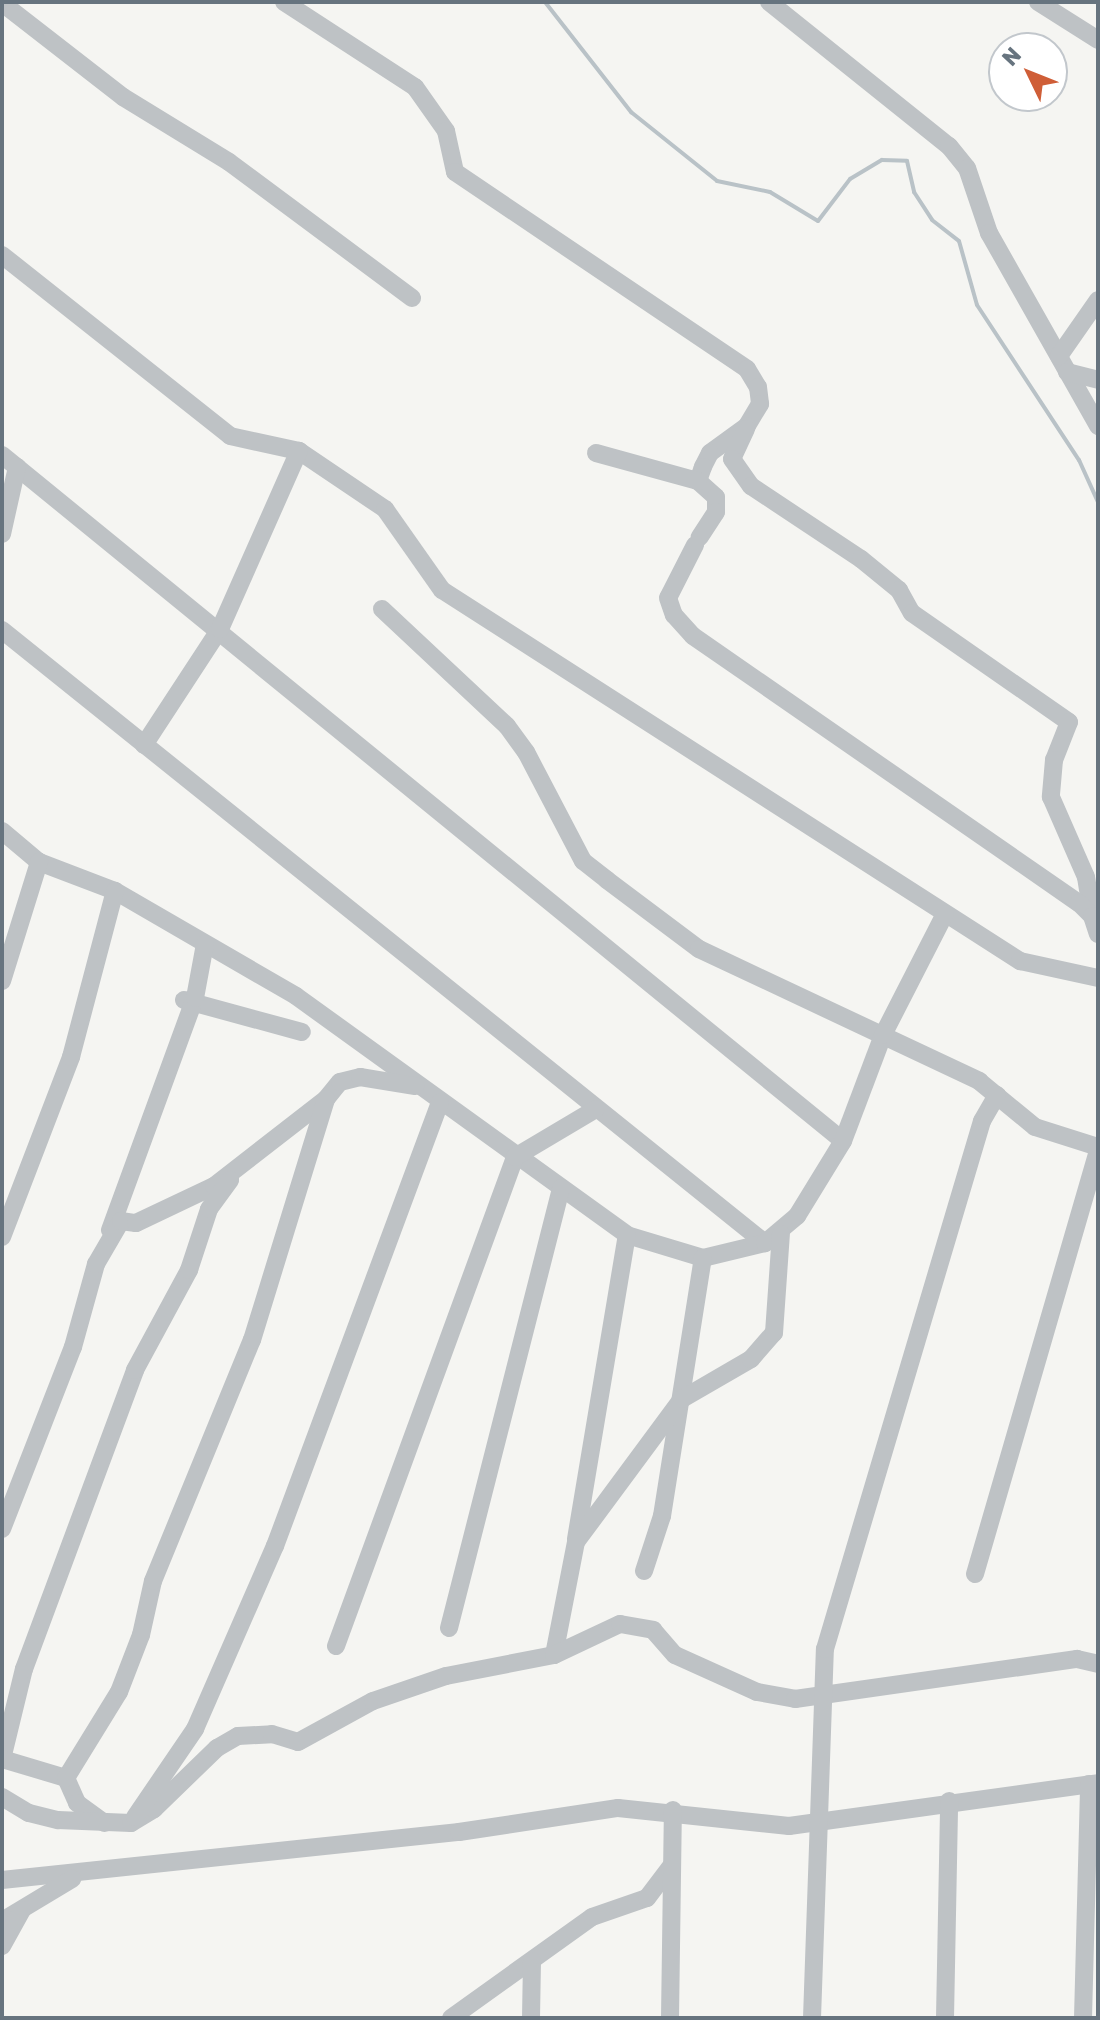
<!DOCTYPE html>
<html>
<head>
<meta charset="utf-8">
<style>
  body { margin:0 }
  #map { position:relative; width:1100px; height:2020px; overflow:hidden; background:#f5f5f2; font-family:Rubik,sans-serif }
  div>[style] { position:absolute }
  .stream>* { height:4px; margin:-2px; padding:0 2px; transform-origin:2px; border-radius:2px; background:#b9c2c7 }
  .minor>* { height:18px; margin:-9px; padding:0 9px; transform-origin:9px; border-radius:9px; background:#bec2c5 }
  span { translate:-50% -50%; white-space:nowrap; text-align:center; line-height:1.15; -webkit-text-stroke:8px #fff; paint-order:stroke }
  .frame { position:absolute; inset:0; border:4px solid #67747f; pointer-events:none }
  .north { position:absolute; left:988px; top:32px; width:80px; height:80px; box-sizing:border-box; background:#fff; border:2px solid #c2c7cc; border-radius:50%; rotate:313deg; font-size:22px; font-weight:700; line-height:32px; text-align:center; color:#67747f }
  .north::after { content:''; display:block; margin:auto; width:28px; height:36px; background:#cf5e37; clip-path:polygon(50% 0,100% 100%,50% 72%,0 100%) }
</style>
</head>
<body>
<div id="map">
  <div class="stream">
    <div style="left:493px;top:2px;width:23px"></div>
    <div style="left:545px;top:2px;width:140px;rotate:52deg"></div>
    <div style="left:631px;top:112px;width:110px;rotate:38.7deg"></div>
    <div style="left:717px;top:181px;width:54px;rotate:11.7deg"></div>
    <div style="left:770px;top:192px;width:56px;rotate:31.1deg"></div>
    <div style="left:818px;top:221px;width:53px;rotate:-52.7deg"></div>
    <div style="left:850px;top:179px;width:37px;rotate:-31deg"></div>
    <div style="left:882px;top:160px;width:25px;rotate:2deg"></div>
    <div style="left:907px;top:161px;width:32px;rotate:77deg"></div>
    <div style="left:914px;top:192px;width:33px;rotate:57deg"></div>
    <div style="left:932px;top:220px;width:34px;rotate:38deg"></div>
    <div style="left:959px;top:241px;width:66px;rotate:74.3deg"></div>
    <div style="left:977px;top:305px;width:186px;rotate:56.7deg"></div>
    <div style="left:1079px;top:460px;width:46px;rotate:65.7deg"></div>
  </div>
  <div class="minor">
    <div style="left:284px;top:2px;width:156px;rotate:33deg"></div>
    <div style="left:415px;top:87px;width:54px;rotate:54.8deg"></div>
    <div style="left:446px;top:131px;width:42px;rotate:77.6deg"></div>
    <div style="left:455px;top:172px;width:352px;rotate:34deg"></div>
    <div style="left:747px;top:369px;width:21px;rotate:59deg"></div>
    <div style="left:758px;top:387px;width:17px;rotate:83deg"></div>
    <div style="left:760px;top:404px;width:26px;rotate:121deg"></div>
    <div style="left:747px;top:426px;width:46px;rotate:143.9deg"></div>
    <div style="left:710px;top:453px;width:16px;rotate:117deg"></div>
    <div style="left:703px;top:467px;width:15px;rotate:110deg"></div>
    <div style="left:698px;top:481px;width:24px;rotate:42deg"></div>
    <div style="left:716px;top:497px;width:15px;rotate:90deg"></div>
    <div style="left:716px;top:512px;width:30px;rotate:123deg"></div>
    <div style="left:769px;top:2px;width:231px;rotate:38.7deg"></div>
    <div style="left:949px;top:146px;width:28px;rotate:51deg"></div>
    <div style="left:967px;top:168px;width:69px;rotate:71.3deg"></div>
    <div style="left:989px;top:233px;width:222px;rotate:60.5deg"></div>
    <div style="left:1038px;top:2px;width:71px;rotate:32.3deg"></div>
    <div style="left:2px;top:3px;width:153px;rotate:37.8deg"></div>
    <div style="left:123px;top:97px;width:124px;rotate:31.5deg"></div>
    <div style="left:229px;top:162px;width:228px;rotate:36.6deg"></div>
    <div style="left:2px;top:255px;width:291px;rotate:38.4deg"></div>
    <div style="left:230px;top:436px;width:71px;rotate:12.3deg"></div>
    <div style="left:299px;top:451px;width:104px;rotate:34deg"></div>
    <div style="left:385px;top:509px;width:99px;rotate:54.9deg"></div>
    <div style="left:442px;top:590px;width:687px;rotate:32.7deg"></div>
    <div style="left:1020px;top:961px;width:80px;rotate:12.3deg"></div>
    <div style="left:1059px;top:356px;width:68px;rotate:-55.1deg"></div>
    <div style="left:1067px;top:372px;width:32px;rotate:14deg"></div>
    <div style="left:746px;top:429px;width:33px;rotate:115deg"></div>
    <div style="left:732px;top:459px;width:33px;rotate:55deg"></div>
    <div style="left:751px;top:486px;width:132px;rotate:33.6deg"></div>
    <div style="left:861px;top:559px;width:49px;rotate:39.2deg"></div>
    <div style="left:899px;top:590px;width:26px;rotate:61deg"></div>
    <div style="left:912px;top:613px;width:191px;rotate:34.8deg"></div>
    <div style="left:1069px;top:722px;width:41px;rotate:111.5deg"></div>
    <div style="left:1054px;top:760px;width:37px;rotate:95deg"></div>
    <div style="left:1051px;top:797px;width:87px;rotate:66.4deg"></div>
    <div style="left:1086px;top:877px;width:39px;rotate:81deg"></div>
    <div style="left:596px;top:453px;width:106px;rotate:15.4deg"></div>
    <div style="left:2px;top:455px;width:1085px;rotate:39.2deg"></div>
    <div style="left:2px;top:534px;width:69px;rotate:-77.4deg"></div>
    <div style="left:695px;top:545px;width:59px;rotate:117deg"></div>
    <div style="left:668px;top:598px;width:18px;rotate:71deg"></div>
    <div style="left:674px;top:615px;width:28px;rotate:48deg"></div>
    <div style="left:693px;top:636px;width:469px;rotate:34.7deg"></div>
    <div style="left:1079px;top:903px;width:18px;rotate:45deg"></div>
    <div style="left:1092px;top:916px;width:19px;rotate:72deg"></div>
    <div style="left:382px;top:609px;width:171px;rotate:43.1deg"></div>
    <div style="left:507px;top:726px;width:32px;rotate:54deg"></div>
    <div style="left:526px;top:752px;width:123px;rotate:62.4deg"></div>
    <div style="left:583px;top:861px;width:31px;rotate:38deg"></div>
    <div style="left:607px;top:880px;width:115px;rotate:36.9deg"></div>
    <div style="left:699px;top:949px;width:310px;rotate:25.2deg"></div>
    <div style="left:979px;top:1081px;width:72px;rotate:39.4deg"></div>
    <div style="left:1035px;top:1127px;width:66px;rotate:17.6deg"></div>
    <div style="left:2px;top:630px;width:979px;rotate:38.78deg"></div>
    <div style="left:144px;top:745px;width:139px;rotate:-56.8deg"></div>
    <div style="left:220px;top:629px;width:195px;rotate:-66.1deg"></div>
    <div style="left:2px;top:831px;width:48px;rotate:40deg"></div>
    <div style="left:39px;top:862px;width:81px;rotate:20.9deg"></div>
    <div style="left:115px;top:891px;width:209px;rotate:30.1deg"></div>
    <div style="left:296px;top:996px;width:408px;rotate:35.8deg"></div>
    <div style="left:627px;top:1235px;width:79px;rotate:16.8deg"></div>
    <div style="left:703px;top:1258px;width:64px;rotate:-13.6deg"></div>
    <div style="left:765px;top:1243px;width:42px;rotate:-40.2deg"></div>
    <div style="left:797px;top:1216px;width:88px;rotate:-58.5deg"></div>
    <div style="left:843px;top:1141px;width:113px;rotate:-69.3deg"></div>
    <div style="left:883px;top:1035px;width:136px;rotate:-62.9deg"></div>
    <div style="left:2px;top:981px;width:125px;rotate:-72.7deg"></div>
    <div style="left:184px;top:1000px;width:122px;rotate:15.2deg"></div>
    <div style="left:110px;top:1230px;width:247px;rotate:-69.9deg"></div>
    <div style="left:195px;top:998px;width:55px;rotate:-79.5deg"></div>
    <div style="left:2px;top:1237px;width:193px;rotate:-69deg"></div>
    <div style="left:71px;top:1057px;width:172px;rotate:-75.2deg"></div>
    <div style="left:2px;top:1529px;width:195px;rotate:-68.7deg"></div>
    <div style="left:73px;top:1347px;width:86px;rotate:-74.5deg"></div>
    <div style="left:96px;top:1264px;width:50px;rotate:-59.8deg"></div>
    <div style="left:121px;top:1221px;width:15px;rotate:8deg"></div>
    <div style="left:136px;top:1223px;width:86px;rotate:-25.4deg"></div>
    <div style="left:214px;top:1186px;width:142px;rotate:-37.8deg"></div>
    <div style="left:326px;top:1099px;width:22px;rotate:-51deg"></div>
    <div style="left:340px;top:1082px;width:21px;rotate:-14deg"></div>
    <div style="left:360px;top:1077px;width:56px;rotate:9.3deg"></div>
    <div style="left:576px;top:1539px;width:308px;rotate:-80.5deg"></div>
    <div style="left:644px;top:1571px;width:58px;rotate:-71.9deg"></div>
    <div style="left:662px;top:1516px;width:261px;rotate:-81deg"></div>
    <div style="left:975px;top:1574px;width:441px;rotate:-73.8deg"></div>
    <div style="left:449px;top:1628px;width:454px;rotate:-75.7deg"></div>
    <div style="left:336px;top:1646px;width:521px;rotate:-69.89deg"></div>
    <div style="left:515px;top:1157px;width:94px;rotate:-30.7deg"></div>
    <div style="left:554px;top:1655px;width:115px;rotate:-79deg"></div>
    <div style="left:576px;top:1542px;width:178px;rotate:-53.5deg"></div>
    <div style="left:682px;top:1399px;width:80px;rotate:-30.1deg"></div>
    <div style="left:751px;top:1359px;width:35px;rotate:-49deg"></div>
    <div style="left:774px;top:1333px;width:99px;rotate:-86deg"></div>
    <div style="left:2px;top:1759px;width:93px;rotate:-76.3deg"></div>
    <div style="left:24px;top:1669px;width:319px;rotate:-69.6deg"></div>
    <div style="left:135px;top:1370px;width:114px;rotate:-61.6deg"></div>
    <div style="left:189px;top:1270px;width:64px;rotate:-71.8deg"></div>
    <div style="left:209px;top:1209px;width:36px;rotate:-54deg"></div>
    <div style="left:2px;top:1759px;width:67px;rotate:16.5deg"></div>
    <div style="left:66px;top:1778px;width:27px;rotate:66deg"></div>
    <div style="left:77px;top:1803px;width:34px;rotate:36deg"></div>
    <div style="left:66px;top:1778px;width:101px;rotate:-58.4deg"></div>
    <div style="left:119px;top:1692px;width:61px;rotate:-68.9deg"></div>
    <div style="left:141px;top:1635px;width:55px;rotate:-77.5deg"></div>
    <div style="left:153px;top:1581px;width:261px;rotate:-67.7deg"></div>
    <div style="left:252px;top:1340px;width:252px;rotate:-72.9deg"></div>
    <div style="left:2px;top:1797px;width:31px;rotate:31deg"></div>
    <div style="left:29px;top:1813px;width:30px;rotate:14deg"></div>
    <div style="left:58px;top:1820px;width:73px;rotate:2.4deg"></div>
    <div style="left:131px;top:1823px;width:27px;rotate:-31deg"></div>
    <div style="left:154px;top:1809px;width:88px;rotate:-44.1deg"></div>
    <div style="left:217px;top:1748px;width:24px;rotate:-30deg"></div>
    <div style="left:238px;top:1736px;width:34px;rotate:-3deg"></div>
    <div style="left:272px;top:1734px;width:27px;rotate:17deg"></div>
    <div style="left:298px;top:1742px;width:85px;rotate:-28.7deg"></div>
    <div style="left:373px;top:1701px;width:77px;rotate:-18.9deg"></div>
    <div style="left:446px;top:1676px;width:110px;rotate:-11deg"></div>
    <div style="left:554px;top:1655px;width:73px;rotate:-25.2deg"></div>
    <div style="left:620px;top:1624px;width:34px;rotate:10deg"></div>
    <div style="left:653px;top:1630px;width:33px;rotate:49deg"></div>
    <div style="left:675px;top:1655px;width:90px;rotate:24.3deg"></div>
    <div style="left:757px;top:1692px;width:39px;rotate:10deg"></div>
    <div style="left:795px;top:1699px;width:285px;rotate:-8.1deg"></div>
    <div style="left:1077px;top:1659px;width:22px;rotate:13deg"></div>
    <div style="left:135px;top:1817px;width:107px;rotate:-55.7deg"></div>
    <div style="left:195px;top:1729px;width:200px;rotate:-66.4deg"></div>
    <div style="left:275px;top:1546px;width:473px;rotate:-69.6deg"></div>
    <div style="left:2px;top:1880px;width:460px;rotate:-6deg"></div>
    <div style="left:459px;top:1832px;width:161px;rotate:-8.6deg"></div>
    <div style="left:618px;top:1808px;width:172px;rotate:6deg"></div>
    <div style="left:789px;top:1826px;width:312px;rotate:-7.9deg"></div>
    <div style="left:2px;top:1921px;width:82px;rotate:-31deg"></div>
    <div style="left:2px;top:1946px;width:41px;rotate:-60.9deg"></div>
    <div style="left:451px;top:2018px;width:173px;rotate:-35.6deg"></div>
    <div style="left:592px;top:1917px;width:58px;rotate:-19.1deg"></div>
    <div style="left:647px;top:1898px;width:39px;rotate:-53deg"></div>
    <div style="left:531px;top:2018px;width:57px;rotate:-89deg"></div>
    <div style="left:670px;top:2018px;width:208px;rotate:-89.2deg"></div>
    <div style="left:812px;top:2018px;width:369px;rotate:-88deg"></div>
    <div style="left:825px;top:1649px;width:551px;rotate:-73.44deg"></div>
    <div style="left:982px;top:1121px;width:30px;rotate:-60deg"></div>
    <div style="left:945px;top:2018px;width:217px;rotate:-88.9deg"></div>
    <div style="left:1083px;top:2018px;width:234px;rotate:-88.5deg"></div>
  </div>
  <div class="frame"></div>
  <div class="north">N</div>
</div>
</body>
</html>
